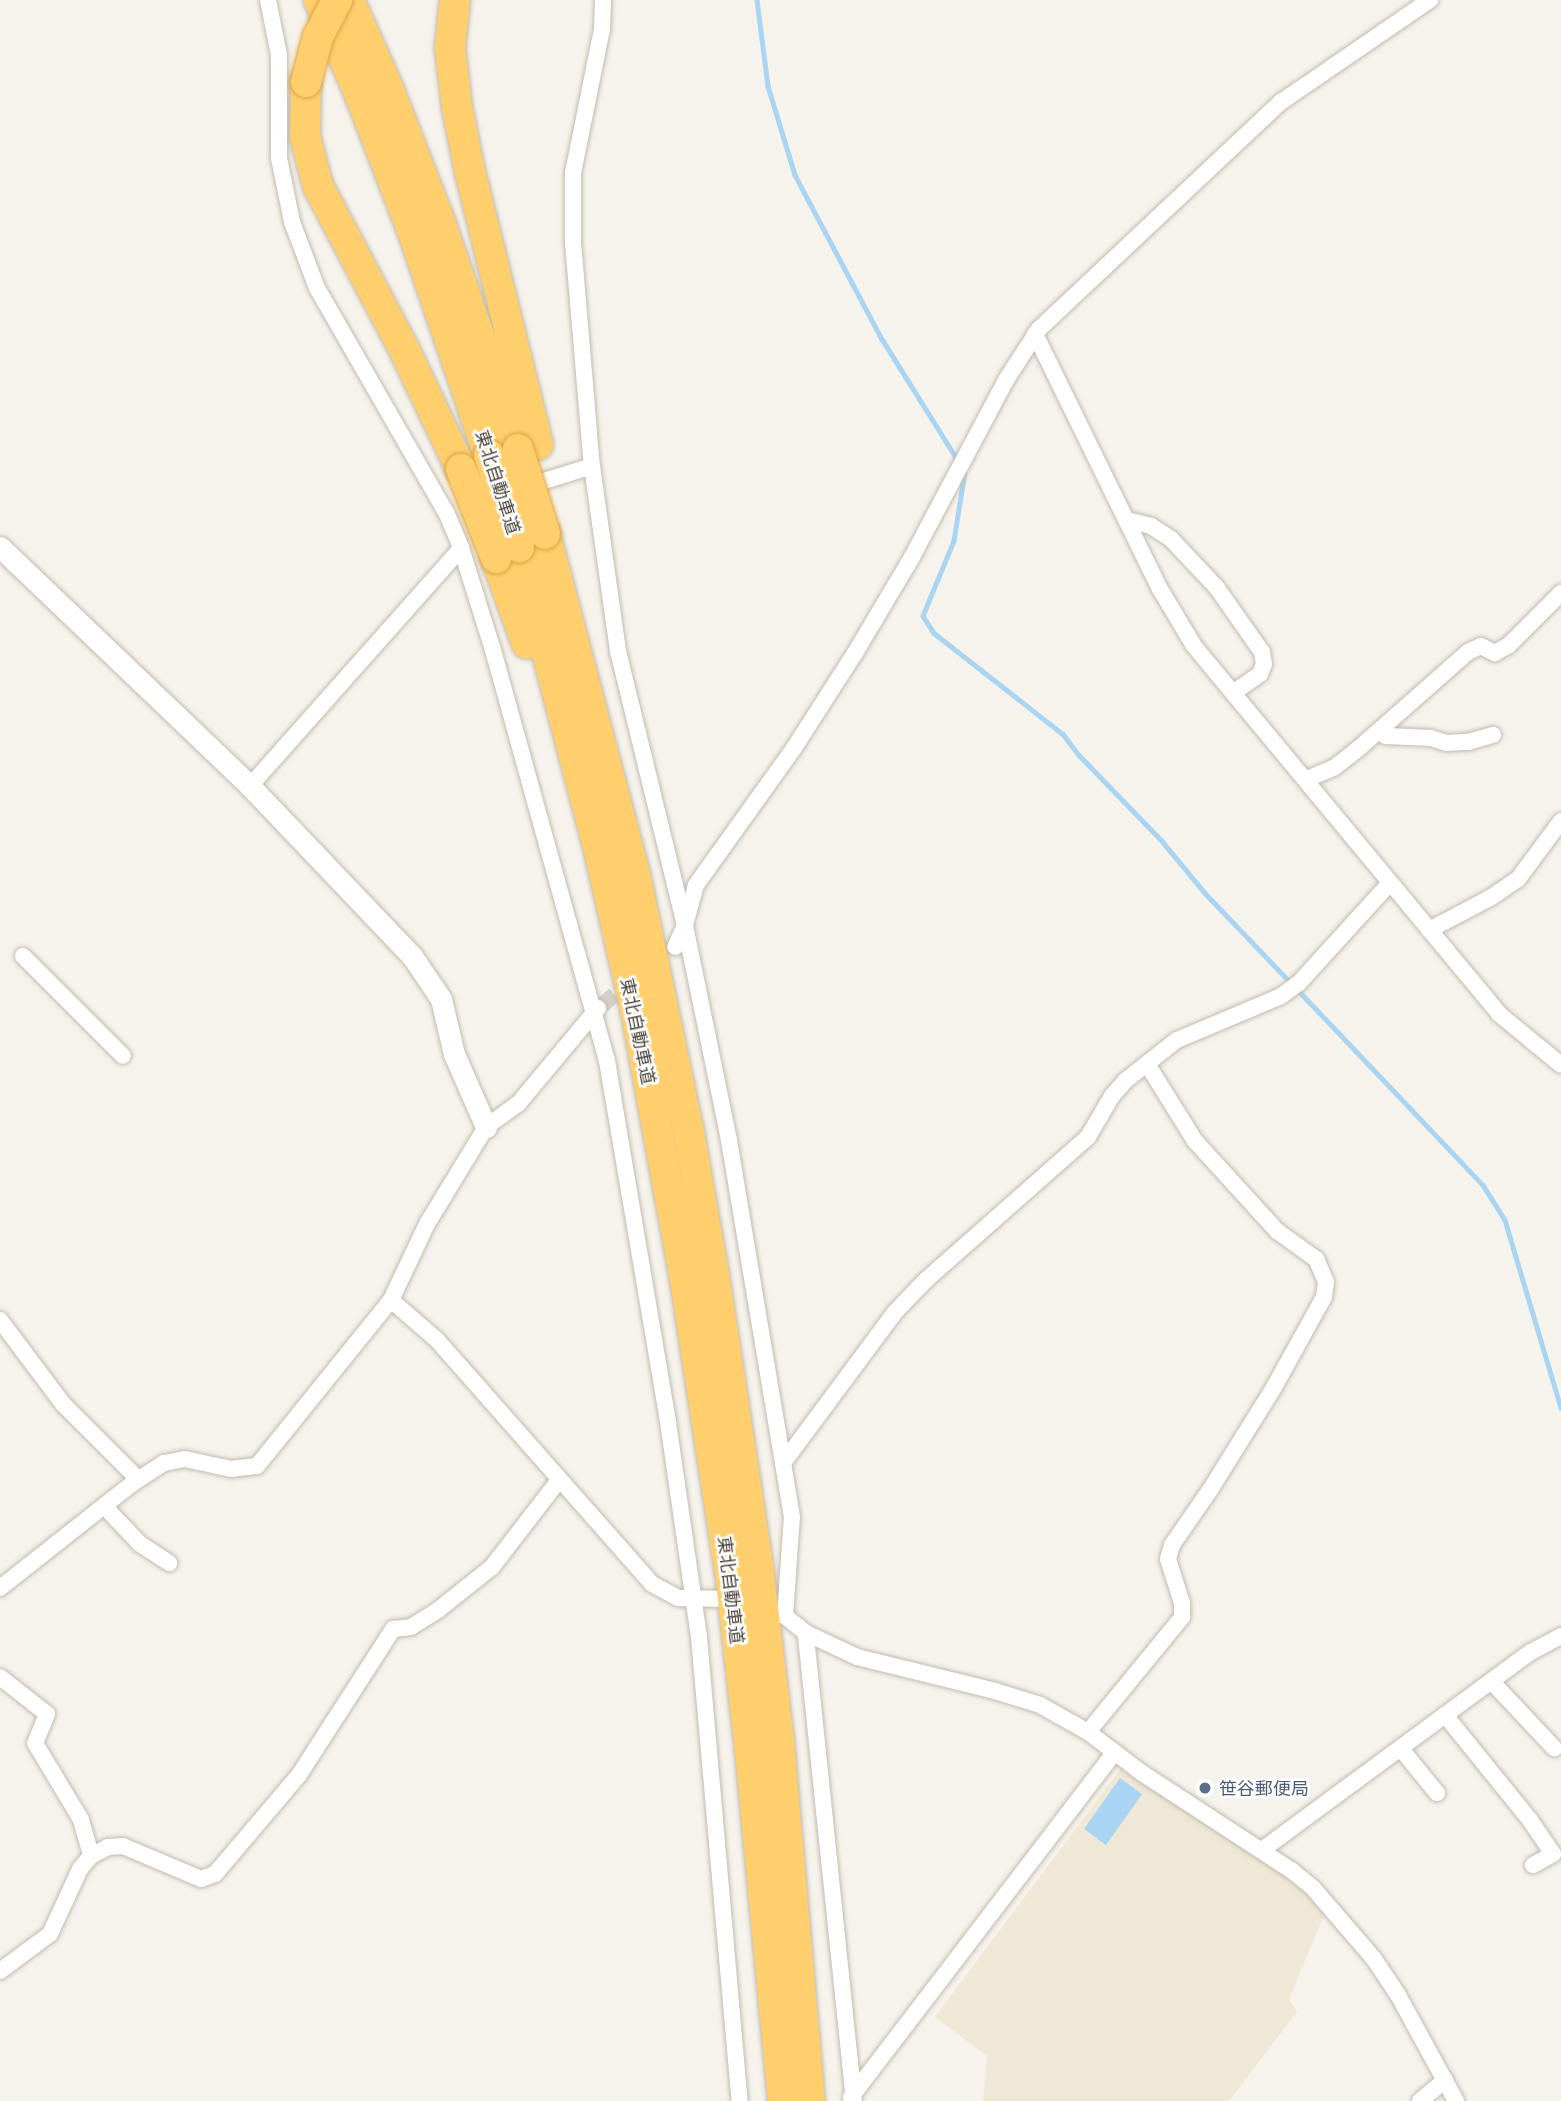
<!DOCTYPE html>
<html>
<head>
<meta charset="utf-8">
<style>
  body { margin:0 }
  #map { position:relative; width:1561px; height:2101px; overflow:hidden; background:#f6f3ec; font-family:Manrope,"Noto Sans JP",sans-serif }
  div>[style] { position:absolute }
  .education>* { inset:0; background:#efe8d6 }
  .water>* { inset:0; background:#a9d4f2 }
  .stream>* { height:4.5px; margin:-2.25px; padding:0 2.25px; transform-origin:2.25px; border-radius:2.25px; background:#a9d4f2 }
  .minor-tunnel>* { height:16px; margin-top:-8px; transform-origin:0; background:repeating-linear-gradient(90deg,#d4d0c8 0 16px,transparent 0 24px) }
  .roads { filter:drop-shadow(0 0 2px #c2bbae) drop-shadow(0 0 2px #c2bbae) }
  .minor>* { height:16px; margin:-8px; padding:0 8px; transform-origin:8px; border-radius:8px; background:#fff }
  .tertiary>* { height:21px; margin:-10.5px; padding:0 10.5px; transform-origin:10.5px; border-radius:10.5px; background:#fff }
  .motorway>* { height:30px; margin:-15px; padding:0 15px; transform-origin:15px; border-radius:15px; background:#ffcf6e }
  .bridges { filter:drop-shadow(0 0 2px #e0a43c) drop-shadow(0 0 2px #e0a43c) }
  .motorway-bridge>* { height:30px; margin:-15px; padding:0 15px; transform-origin:15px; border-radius:15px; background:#ffcf6e }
  .dots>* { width:19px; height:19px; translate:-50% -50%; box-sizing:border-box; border:4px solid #fff; border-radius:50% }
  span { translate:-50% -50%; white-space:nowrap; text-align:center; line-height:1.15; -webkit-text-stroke:5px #fff; paint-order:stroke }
  .street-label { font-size:18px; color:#4b4439 }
  .service-label { font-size:18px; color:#4e5e75 }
  .left { translate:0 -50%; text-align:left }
</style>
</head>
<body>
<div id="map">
  <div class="education">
    <div style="clip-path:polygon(1122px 1767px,1188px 1813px,1294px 1877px,1325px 1913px,1289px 1999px,1297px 2012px,1229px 2101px,983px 2101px,987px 2056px,935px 2017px)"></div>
  </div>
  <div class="water">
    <div style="clip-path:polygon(1120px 1778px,1142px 1794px,1106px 1845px,1084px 1829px)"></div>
  </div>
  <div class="stream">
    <div style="left:757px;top:0;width:87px;rotate:82.7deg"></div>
    <div style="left:768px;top:86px;width:93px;rotate:73.1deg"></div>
    <div style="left:795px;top:175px;width:186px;rotate:62.1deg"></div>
    <div style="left:882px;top:339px;width:145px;rotate:58deg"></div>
    <div style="left:965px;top:472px;width:70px;rotate:99.1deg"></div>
    <div style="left:954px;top:541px;width:81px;rotate:112.5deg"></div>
    <div style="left:923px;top:616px;width:20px;rotate:57deg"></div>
    <div style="left:934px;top:633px;width:164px;rotate:38.1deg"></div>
    <div style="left:1063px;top:734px;width:26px;rotate:53deg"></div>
    <div style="left:1079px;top:755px;width:120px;rotate:46deg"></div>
    <div style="left:1162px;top:841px;width:67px;rotate:50.4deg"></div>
    <div style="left:1205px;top:893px;width:124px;rotate:46.3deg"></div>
    <div style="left:1297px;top:989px;width:270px;rotate:46.5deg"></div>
    <div style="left:1483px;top:1185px;width:41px;rotate:57.8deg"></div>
    <div style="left:1505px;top:1220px;width:196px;rotate:73.4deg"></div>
  </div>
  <div class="minor-tunnel">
    <div style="left:602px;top:1005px;width:40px;rotate:-39deg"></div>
  </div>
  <div class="roads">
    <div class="minor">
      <div style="left:268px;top:0;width:56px;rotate:78.7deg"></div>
      <div style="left:279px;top:55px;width:103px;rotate:90deg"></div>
      <div style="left:279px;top:158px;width:65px;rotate:78.5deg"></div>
      <div style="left:292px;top:222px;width:71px;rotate:69.3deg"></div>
      <div style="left:317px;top:288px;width:258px;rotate:60.1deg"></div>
      <div style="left:446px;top:512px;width:39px;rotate:67deg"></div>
      <div style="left:461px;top:548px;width:107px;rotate:72.6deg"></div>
      <div style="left:493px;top:650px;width:427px;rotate:74.5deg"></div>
      <div style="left:607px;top:1061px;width:366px;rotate:80.4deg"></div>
      <div style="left:668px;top:1422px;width:217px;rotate:81.8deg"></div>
      <div style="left:699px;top:1637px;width:466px;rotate:85deg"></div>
      <div style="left:603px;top:0;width:29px;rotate:92deg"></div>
      <div style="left:602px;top:29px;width:147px;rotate:101.4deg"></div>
      <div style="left:573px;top:173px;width:69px;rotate:90deg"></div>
      <div style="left:573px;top:242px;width:225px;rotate:85.2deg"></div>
      <div style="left:592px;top:466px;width:187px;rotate:82deg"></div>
      <div style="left:618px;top:651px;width:282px;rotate:76.3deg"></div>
      <div style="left:685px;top:925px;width:24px;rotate:114deg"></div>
      <div style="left:1035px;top:334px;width:284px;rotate:63.9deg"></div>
      <div style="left:1160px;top:589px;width:66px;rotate:59.2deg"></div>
      <div style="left:1194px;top:646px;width:478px;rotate:50.3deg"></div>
      <div style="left:1499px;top:1014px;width:80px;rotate:39.4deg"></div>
      <div style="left:525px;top:487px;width:70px;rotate:-17.4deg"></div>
      <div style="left:1127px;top:520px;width:25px;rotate:14deg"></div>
      <div style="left:1151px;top:526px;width:24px;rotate:33deg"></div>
      <div style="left:1171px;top:539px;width:67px;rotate:46.8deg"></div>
      <div style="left:1217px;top:588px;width:78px;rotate:54.9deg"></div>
      <div style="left:1262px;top:652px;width:12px;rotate:81deg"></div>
      <div style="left:1264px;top:664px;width:11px;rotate:112deg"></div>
      <div style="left:1260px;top:674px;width:33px;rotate:145deg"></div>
      <div style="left:1380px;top:732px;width:7px;rotate:34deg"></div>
      <div style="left:1386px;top:736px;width:45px;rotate:2.5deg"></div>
      <div style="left:1431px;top:738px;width:16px;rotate:18deg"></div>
      <div style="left:1446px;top:743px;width:22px;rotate:-3deg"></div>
      <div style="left:1468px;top:742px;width:26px;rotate:-16deg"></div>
      <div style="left:1307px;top:779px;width:30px;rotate:-23deg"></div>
      <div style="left:1335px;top:767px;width:29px;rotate:-38deg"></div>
      <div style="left:1358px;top:749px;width:147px;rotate:-41.4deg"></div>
      <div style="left:1468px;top:652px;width:14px;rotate:-25deg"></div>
      <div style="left:1481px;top:646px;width:16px;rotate:27deg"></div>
      <div style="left:1495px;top:653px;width:16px;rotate:-30deg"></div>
      <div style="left:1509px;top:645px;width:74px;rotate:-45deg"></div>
      <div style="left:250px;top:786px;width:318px;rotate:-48.4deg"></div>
      <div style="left:1429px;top:930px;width:69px;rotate:-27.7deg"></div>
      <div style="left:1490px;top:898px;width:34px;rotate:-34deg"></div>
      <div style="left:1518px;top:879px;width:72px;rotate:-53.4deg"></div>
      <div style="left:23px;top:956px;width:141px;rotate:45deg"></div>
      <div style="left:391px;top:1300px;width:61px;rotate:41deg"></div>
      <div style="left:437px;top:1340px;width:325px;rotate:48.6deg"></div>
      <div style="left:652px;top:1584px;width:30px;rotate:28deg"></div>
      <div style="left:678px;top:1598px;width:39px;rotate:1deg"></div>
      <div style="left:0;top:1320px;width:105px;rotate:53.1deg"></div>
      <div style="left:63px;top:1404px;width:106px;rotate:45deg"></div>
      <div style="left:783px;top:1463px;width:189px;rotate:-53.4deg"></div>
      <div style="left:896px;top:1311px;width:45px;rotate:-45.9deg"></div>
      <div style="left:927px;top:1279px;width:215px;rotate:-41.4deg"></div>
      <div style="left:1088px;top:1137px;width:48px;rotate:-59.7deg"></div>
      <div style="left:1112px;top:1096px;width:20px;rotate:-49deg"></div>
      <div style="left:1125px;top:1081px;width:66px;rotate:-38.3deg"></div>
      <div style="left:1177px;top:1040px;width:113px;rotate:-22.9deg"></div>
      <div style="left:1281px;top:996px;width:22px;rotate:-36deg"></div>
      <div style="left:1299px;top:983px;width:134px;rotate:-47.7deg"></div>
      <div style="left:104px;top:1506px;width:52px;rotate:46.5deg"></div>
      <div style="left:140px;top:1544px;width:35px;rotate:33deg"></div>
      <div style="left:0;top:1588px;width:169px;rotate:-38.3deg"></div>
      <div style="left:133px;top:1483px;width:37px;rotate:-33deg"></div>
      <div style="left:164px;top:1463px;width:21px;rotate:-11deg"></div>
      <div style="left:185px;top:1459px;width:47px;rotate:12.3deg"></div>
      <div style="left:231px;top:1469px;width:26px;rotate:-7deg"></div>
      <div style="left:257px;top:1466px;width:213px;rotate:-51.1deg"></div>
      <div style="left:391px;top:1300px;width:84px;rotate:-64.7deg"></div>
      <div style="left:427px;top:1224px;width:114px;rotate:-58.7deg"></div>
      <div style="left:486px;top:1127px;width:39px;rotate:-36deg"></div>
      <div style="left:518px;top:1104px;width:125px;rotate:-50.2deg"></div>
      <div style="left:806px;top:1633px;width:56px;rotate:25.2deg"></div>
      <div style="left:857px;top:1657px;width:142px;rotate:13.8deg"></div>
      <div style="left:995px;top:1691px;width:47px;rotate:17.3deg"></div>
      <div style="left:1040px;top:1705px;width:55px;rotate:29.4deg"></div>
      <div style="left:1088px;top:1732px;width:68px;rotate:37.2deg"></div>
      <div style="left:1142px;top:1773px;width:178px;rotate:33.1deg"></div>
      <div style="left:1291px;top:1870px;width:28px;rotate:39deg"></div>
      <div style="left:1313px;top:1888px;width:94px;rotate:49.3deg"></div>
      <div style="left:1374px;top:1959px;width:43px;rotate:56.3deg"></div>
      <div style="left:1398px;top:1995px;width:121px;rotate:61.3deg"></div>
      <div style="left:0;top:1677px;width:60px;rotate:38.2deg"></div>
      <div style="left:47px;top:1714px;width:31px;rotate:112deg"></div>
      <div style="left:35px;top:1743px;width:90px;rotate:59.1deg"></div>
      <div style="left:81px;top:1820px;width:37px;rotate:74deg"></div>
      <div style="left:1492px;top:1682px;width:91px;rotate:46.8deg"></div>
      <div style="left:1445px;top:1715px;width:135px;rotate:51deg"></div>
      <div style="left:1530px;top:1820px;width:41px;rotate:55.9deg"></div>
      <div style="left:1553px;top:1854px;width:23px;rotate:151deg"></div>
      <div style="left:1088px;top:1732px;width:149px;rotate:-50.7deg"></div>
      <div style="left:1182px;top:1617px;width:14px;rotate:-90deg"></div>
      <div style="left:1182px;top:1603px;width:46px;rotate:-107.7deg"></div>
      <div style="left:1168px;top:1559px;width:15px;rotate:-74deg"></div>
      <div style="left:1172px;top:1545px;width:67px;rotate:-55.4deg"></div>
      <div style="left:1210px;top:1490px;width:119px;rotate:-58deg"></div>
      <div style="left:1273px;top:1389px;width:105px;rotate:-61deg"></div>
      <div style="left:1324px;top:1297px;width:15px;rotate:-82deg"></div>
      <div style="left:1326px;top:1282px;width:25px;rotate:-113deg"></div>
      <div style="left:1316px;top:1259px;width:48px;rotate:-144.3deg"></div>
      <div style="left:1277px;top:1231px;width:122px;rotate:-132.3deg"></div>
      <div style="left:1195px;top:1141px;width:91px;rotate:-121.9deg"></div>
      <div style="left:1401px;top:1749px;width:57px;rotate:50.7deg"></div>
      <div style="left:1262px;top:1850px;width:334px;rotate:-36.4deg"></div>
      <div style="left:1531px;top:1652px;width:34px;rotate:-28deg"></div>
      <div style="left:0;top:1971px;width:62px;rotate:-36.5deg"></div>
      <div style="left:50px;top:1934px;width:72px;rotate:-65.2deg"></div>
      <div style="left:80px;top:1869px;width:17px;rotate:-50deg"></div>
      <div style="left:91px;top:1856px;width:19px;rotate:-28deg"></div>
      <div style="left:108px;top:1847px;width:15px;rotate:-4deg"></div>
      <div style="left:123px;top:1846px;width:85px;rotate:22.9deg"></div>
      <div style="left:201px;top:1879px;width:15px;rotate:-20deg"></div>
      <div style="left:215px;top:1874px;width:130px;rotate:-49.7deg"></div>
      <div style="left:299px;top:1775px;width:174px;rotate:-57.2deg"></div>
      <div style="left:393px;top:1629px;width:18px;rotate:-6deg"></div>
      <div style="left:411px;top:1627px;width:32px;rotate:-32deg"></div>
      <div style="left:438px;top:1610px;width:69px;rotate:-38.5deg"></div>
      <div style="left:492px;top:1567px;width:110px;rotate:-52.4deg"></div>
      <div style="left:851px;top:2097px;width:434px;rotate:-52.6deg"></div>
      <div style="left:854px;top:2101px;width:470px;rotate:-95.9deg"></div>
      <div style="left:806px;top:1633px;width:27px;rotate:-141deg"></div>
      <div style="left:785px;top:1616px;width:99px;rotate:-86deg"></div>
      <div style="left:792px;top:1517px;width:382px;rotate:-99.5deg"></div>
      <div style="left:729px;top:1140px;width:219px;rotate:-101.6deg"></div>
      <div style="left:685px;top:925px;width:41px;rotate:-74.6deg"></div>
      <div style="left:696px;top:885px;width:168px;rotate:-54.4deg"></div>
      <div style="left:794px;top:748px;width:113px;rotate:-57.3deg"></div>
      <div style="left:855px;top:653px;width:112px;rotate:-59.3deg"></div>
      <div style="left:912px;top:557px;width:200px;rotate:-62deg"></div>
      <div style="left:1006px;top:380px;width:61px;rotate:-57.1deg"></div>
      <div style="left:1039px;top:329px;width:332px;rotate:-43.2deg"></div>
      <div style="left:1281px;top:102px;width:181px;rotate:-34.4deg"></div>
      <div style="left:1420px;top:2101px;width:33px;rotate:-40deg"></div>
    </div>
    <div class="tertiary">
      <div style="left:0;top:547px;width:346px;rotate:43.7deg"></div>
      <div style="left:250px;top:786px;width:235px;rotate:46.4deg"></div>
      <div style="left:412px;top:956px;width:52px;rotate:56deg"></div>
      <div style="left:441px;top:999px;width:57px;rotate:76.7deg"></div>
      <div style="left:454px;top:1054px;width:80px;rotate:66.3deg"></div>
    </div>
    <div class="motorway">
      <div style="left:319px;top:0;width:109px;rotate:66.7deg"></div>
      <div style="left:362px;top:100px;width:142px;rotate:68.9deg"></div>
      <div style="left:413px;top:232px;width:236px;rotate:71.2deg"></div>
      <div style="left:349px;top:0;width:96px;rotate:66.1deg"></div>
      <div style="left:388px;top:88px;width:144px;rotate:68.8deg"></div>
      <div style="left:440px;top:222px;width:240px;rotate:71deg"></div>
      <div style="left:455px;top:0;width:48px;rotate:95.9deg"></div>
      <div style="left:450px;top:48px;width:59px;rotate:83.2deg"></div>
      <div style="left:457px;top:107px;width:66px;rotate:78.7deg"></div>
      <div style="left:470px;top:172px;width:281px;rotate:76deg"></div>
      <div style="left:306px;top:82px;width:54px;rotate:91.1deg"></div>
      <div style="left:305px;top:136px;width:52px;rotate:75.4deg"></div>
      <div style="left:318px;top:186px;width:184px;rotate:62.2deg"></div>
      <div style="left:404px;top:349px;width:133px;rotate:64.6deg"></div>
      <div style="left:545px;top:534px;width:357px;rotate:75.2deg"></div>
      <div style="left:636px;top:879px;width:259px;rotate:78.2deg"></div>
      <div style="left:689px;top:1133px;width:144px;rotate:80deg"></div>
      <div style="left:714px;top:1275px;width:294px;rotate:81.4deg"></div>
      <div style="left:758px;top:1566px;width:177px;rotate:83.2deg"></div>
      <div style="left:779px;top:1742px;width:360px;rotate:85.1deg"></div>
      <div style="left:519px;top:547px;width:309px;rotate:75.2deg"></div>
      <div style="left:598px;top:846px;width:170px;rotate:77.1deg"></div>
      <div style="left:636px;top:1012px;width:271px;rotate:79.6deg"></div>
      <div style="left:685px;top:1279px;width:296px;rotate:81.3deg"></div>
      <div style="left:730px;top:1572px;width:179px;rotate:83.6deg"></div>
      <div style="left:750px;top:1750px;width:353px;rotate:84.6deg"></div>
      <div style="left:496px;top:558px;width:91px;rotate:70.2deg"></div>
    </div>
  </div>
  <div class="bridges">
    <div class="motorway-bridge">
      <div style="left:306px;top:82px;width:47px;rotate:-75.1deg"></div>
      <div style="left:318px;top:37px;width:42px;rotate:-62.8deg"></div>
      <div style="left:518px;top:449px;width:89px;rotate:72.4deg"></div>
      <div style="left:489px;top:455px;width:97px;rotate:71.9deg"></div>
      <div style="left:461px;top:469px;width:96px;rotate:68.5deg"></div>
    </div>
  </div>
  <div class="dots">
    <div style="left:1205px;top:1788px;background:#5c6f8a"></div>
  </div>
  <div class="street-label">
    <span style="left:498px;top:482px;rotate:72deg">東北自動車道</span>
    <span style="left:638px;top:1031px;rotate:78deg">東北自動車道</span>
    <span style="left:731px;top:1590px;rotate:83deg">東北自動車道</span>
  </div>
  <div class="service-label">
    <span class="left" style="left:1219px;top:1788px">笹谷郵便局</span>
  </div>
</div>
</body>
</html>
